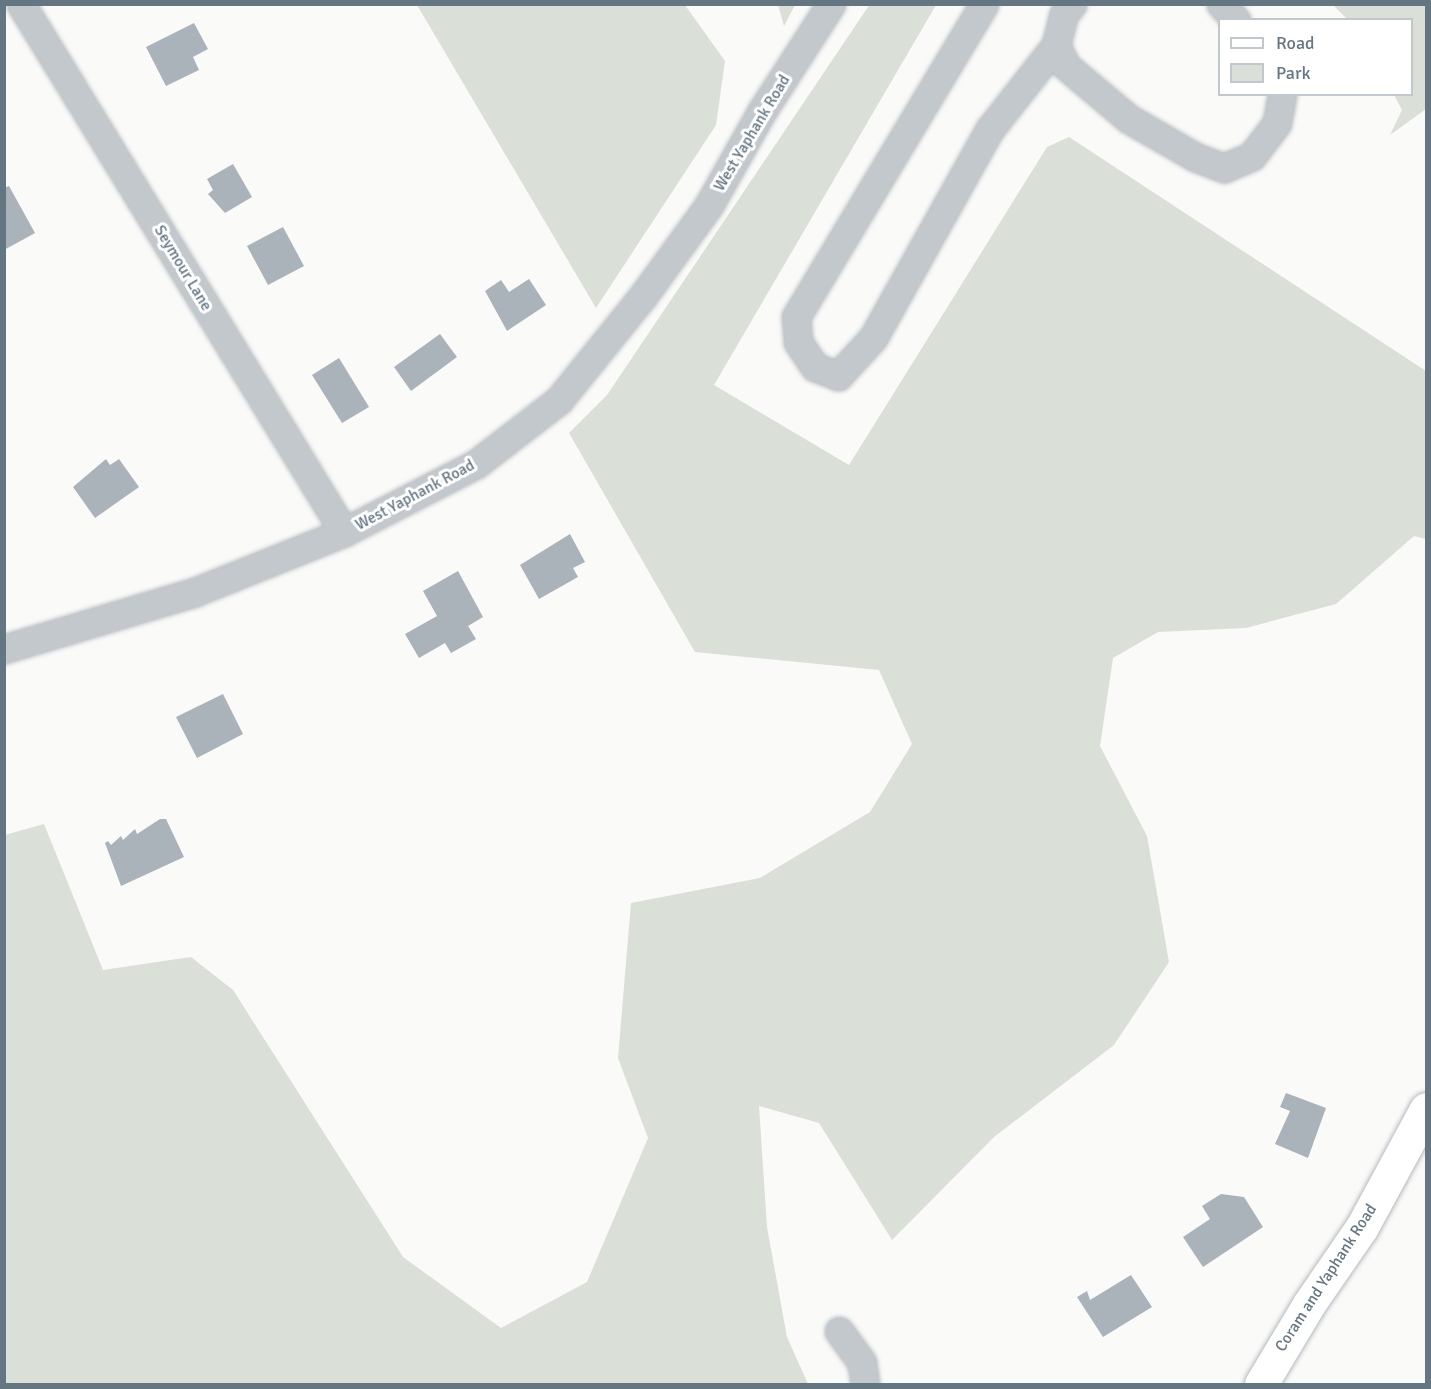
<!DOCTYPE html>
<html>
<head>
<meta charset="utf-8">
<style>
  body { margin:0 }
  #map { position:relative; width:1431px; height:1389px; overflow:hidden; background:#fafaf8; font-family:Signika,sans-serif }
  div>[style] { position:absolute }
  .green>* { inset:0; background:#dadfd7 }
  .building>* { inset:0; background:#aab3b9 }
  .roads { filter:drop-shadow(0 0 2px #b5babe) drop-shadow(0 0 2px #b5babe) }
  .minor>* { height:27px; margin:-13.5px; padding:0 13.5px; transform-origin:13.5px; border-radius:13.5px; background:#c3c8cc }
  .major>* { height:33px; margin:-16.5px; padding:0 16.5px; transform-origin:16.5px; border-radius:16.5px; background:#fff }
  span { translate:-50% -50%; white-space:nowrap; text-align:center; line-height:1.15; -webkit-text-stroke:6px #fff; paint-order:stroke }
  .street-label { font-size:16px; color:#657683 }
  .frame { position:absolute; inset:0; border:6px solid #657683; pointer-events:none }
  .legend { position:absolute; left:1218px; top:18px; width:195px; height:78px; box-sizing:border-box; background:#fff; border:2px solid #c1c8cd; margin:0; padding:8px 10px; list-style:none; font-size:18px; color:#657683 }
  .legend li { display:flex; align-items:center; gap:12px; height:30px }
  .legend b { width:30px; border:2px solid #c1c8cd }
</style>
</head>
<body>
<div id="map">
  <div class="green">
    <div style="clip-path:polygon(870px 4px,936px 5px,714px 385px,849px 465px,1047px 147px,1069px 137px,1426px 371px,1426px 539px,1414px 536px,1336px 604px,1246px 628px,1158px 632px,1113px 658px,1100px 746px,1147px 836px,1169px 962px,1114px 1045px,994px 1137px,892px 1240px,819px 1123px,759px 1106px,767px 1227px,787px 1337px,808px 1384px,5px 1384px,5px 835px,44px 824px,103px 970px,191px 957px,233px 990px,403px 1257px,501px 1328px,587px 1282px,648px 1138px,618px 1058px,631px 903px,760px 878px,870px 812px,912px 744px,879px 670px,695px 652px,569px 433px,607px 395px)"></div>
    <div style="clip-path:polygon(417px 5px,685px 5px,725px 61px,716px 125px,596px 308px)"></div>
    <div style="clip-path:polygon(778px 5px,795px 5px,784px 26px)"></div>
    <div style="clip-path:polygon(1333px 5px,1426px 5px,1426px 109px,1390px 135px,1402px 110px,1394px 95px,1412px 94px,1412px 20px,1347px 19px)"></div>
  </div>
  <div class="building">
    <div style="clip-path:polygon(194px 23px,208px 49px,193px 57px,199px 70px,166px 86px,146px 47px)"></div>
    <div style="clip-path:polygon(233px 164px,252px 197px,225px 213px,208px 194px,213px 190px,207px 179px)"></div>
    <div style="clip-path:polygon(9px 186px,35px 233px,4px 250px,4px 188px)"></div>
    <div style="clip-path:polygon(283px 227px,304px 266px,268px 285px,247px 246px)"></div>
    <div style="clip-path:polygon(529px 279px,546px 305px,507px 331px,485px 291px,501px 280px,509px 292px)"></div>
    <div style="clip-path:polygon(440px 334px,457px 357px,411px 391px,394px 367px)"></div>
    <div style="clip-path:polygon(339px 358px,369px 407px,342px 423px,312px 375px)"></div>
    <div style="clip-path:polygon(106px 459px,110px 465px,119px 459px,139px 487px,95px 518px,73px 487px)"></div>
    <div style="clip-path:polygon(570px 534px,585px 562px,573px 568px,578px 577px,539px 599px,520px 565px)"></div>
    <div style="clip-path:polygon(458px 571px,483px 617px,468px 626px,476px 639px,451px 653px,445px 643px,419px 658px,405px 634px,437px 616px,423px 591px)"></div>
    <div style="clip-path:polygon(223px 694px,243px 734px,197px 758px,176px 717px)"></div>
    <div style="clip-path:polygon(160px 819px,166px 819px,184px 857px,121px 886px,105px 843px,108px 841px,111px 845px,121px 836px,123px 840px,135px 829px,137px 834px)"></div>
    <div style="clip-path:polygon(1286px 1093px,1326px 1108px,1308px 1158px,1275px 1144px,1290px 1111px,1280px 1107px)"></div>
    <div style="clip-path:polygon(1221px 1194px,1244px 1197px,1263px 1227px,1203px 1267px,1183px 1237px,1210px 1219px,1202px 1206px)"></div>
    <div style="clip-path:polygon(1131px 1275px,1152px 1307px,1103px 1337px,1077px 1297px,1087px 1291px,1090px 1300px)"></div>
  </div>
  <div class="roads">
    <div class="minor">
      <div style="left:21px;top:4px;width:619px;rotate:58.54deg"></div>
      <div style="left:984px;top:4px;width:365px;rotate:121deg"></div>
      <div style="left:796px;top:317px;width:25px;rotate:85deg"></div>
      <div style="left:798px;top:342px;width:30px;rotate:56deg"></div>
      <div style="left:815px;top:367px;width:25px;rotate:21deg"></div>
      <div style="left:838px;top:376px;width:52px;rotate:-47.4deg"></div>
      <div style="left:873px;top:338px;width:240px;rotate:-60.8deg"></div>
      <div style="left:990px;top:129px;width:107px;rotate:-51.8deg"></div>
      <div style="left:1056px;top:45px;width:32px;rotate:-76deg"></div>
      <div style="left:1064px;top:14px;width:13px;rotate:-51deg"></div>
      <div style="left:1221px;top:4px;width:22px;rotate:47deg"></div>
      <div style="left:1056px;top:45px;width:23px;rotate:65deg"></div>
      <div style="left:1066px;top:66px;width:82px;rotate:40.1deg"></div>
      <div style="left:1129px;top:119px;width:76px;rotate:29.9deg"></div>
      <div style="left:1195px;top:157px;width:31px;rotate:21deg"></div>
      <div style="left:1224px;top:168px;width:30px;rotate:-23deg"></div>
      <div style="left:1252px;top:156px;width:41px;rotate:-52.9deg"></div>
      <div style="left:1277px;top:123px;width:29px;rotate:-80deg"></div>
      <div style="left:4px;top:649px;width:199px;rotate:-16.6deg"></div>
      <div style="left:195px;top:592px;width:161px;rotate:-21.9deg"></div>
      <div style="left:344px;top:532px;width:148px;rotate:-27.3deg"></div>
      <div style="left:476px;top:464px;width:105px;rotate:-37.6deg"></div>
      <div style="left:559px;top:400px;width:134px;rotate:-51.1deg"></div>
      <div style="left:643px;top:296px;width:112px;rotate:-54deg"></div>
      <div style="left:709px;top:205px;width:108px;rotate:-60.6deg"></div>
      <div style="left:762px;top:111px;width:127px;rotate:-57.2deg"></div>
      <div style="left:839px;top:1331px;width:39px;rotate:54deg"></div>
      <div style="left:862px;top:1363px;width:21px;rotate:82deg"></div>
    </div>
    <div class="major">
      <div style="left:1261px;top:1384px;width:93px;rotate:-59deg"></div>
      <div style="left:1309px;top:1304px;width:93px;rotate:-55.5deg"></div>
      <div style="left:1362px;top:1227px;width:134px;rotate:-61.5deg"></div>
    </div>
  </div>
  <div class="street-label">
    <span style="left:752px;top:133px;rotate:-59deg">West Yaphank Road</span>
    <span style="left:183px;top:268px;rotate:59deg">Seymour Lane</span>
    <span style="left:415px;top:495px;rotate:-28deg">West Yaphank Road</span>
    <span style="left:1326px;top:1278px;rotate:-57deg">Coram and Yaphank Road</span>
  </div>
  <div class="frame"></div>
  <ul class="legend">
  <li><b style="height:8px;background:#fff"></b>Road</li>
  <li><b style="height:16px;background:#dadfd7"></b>Park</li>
  </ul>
</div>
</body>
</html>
